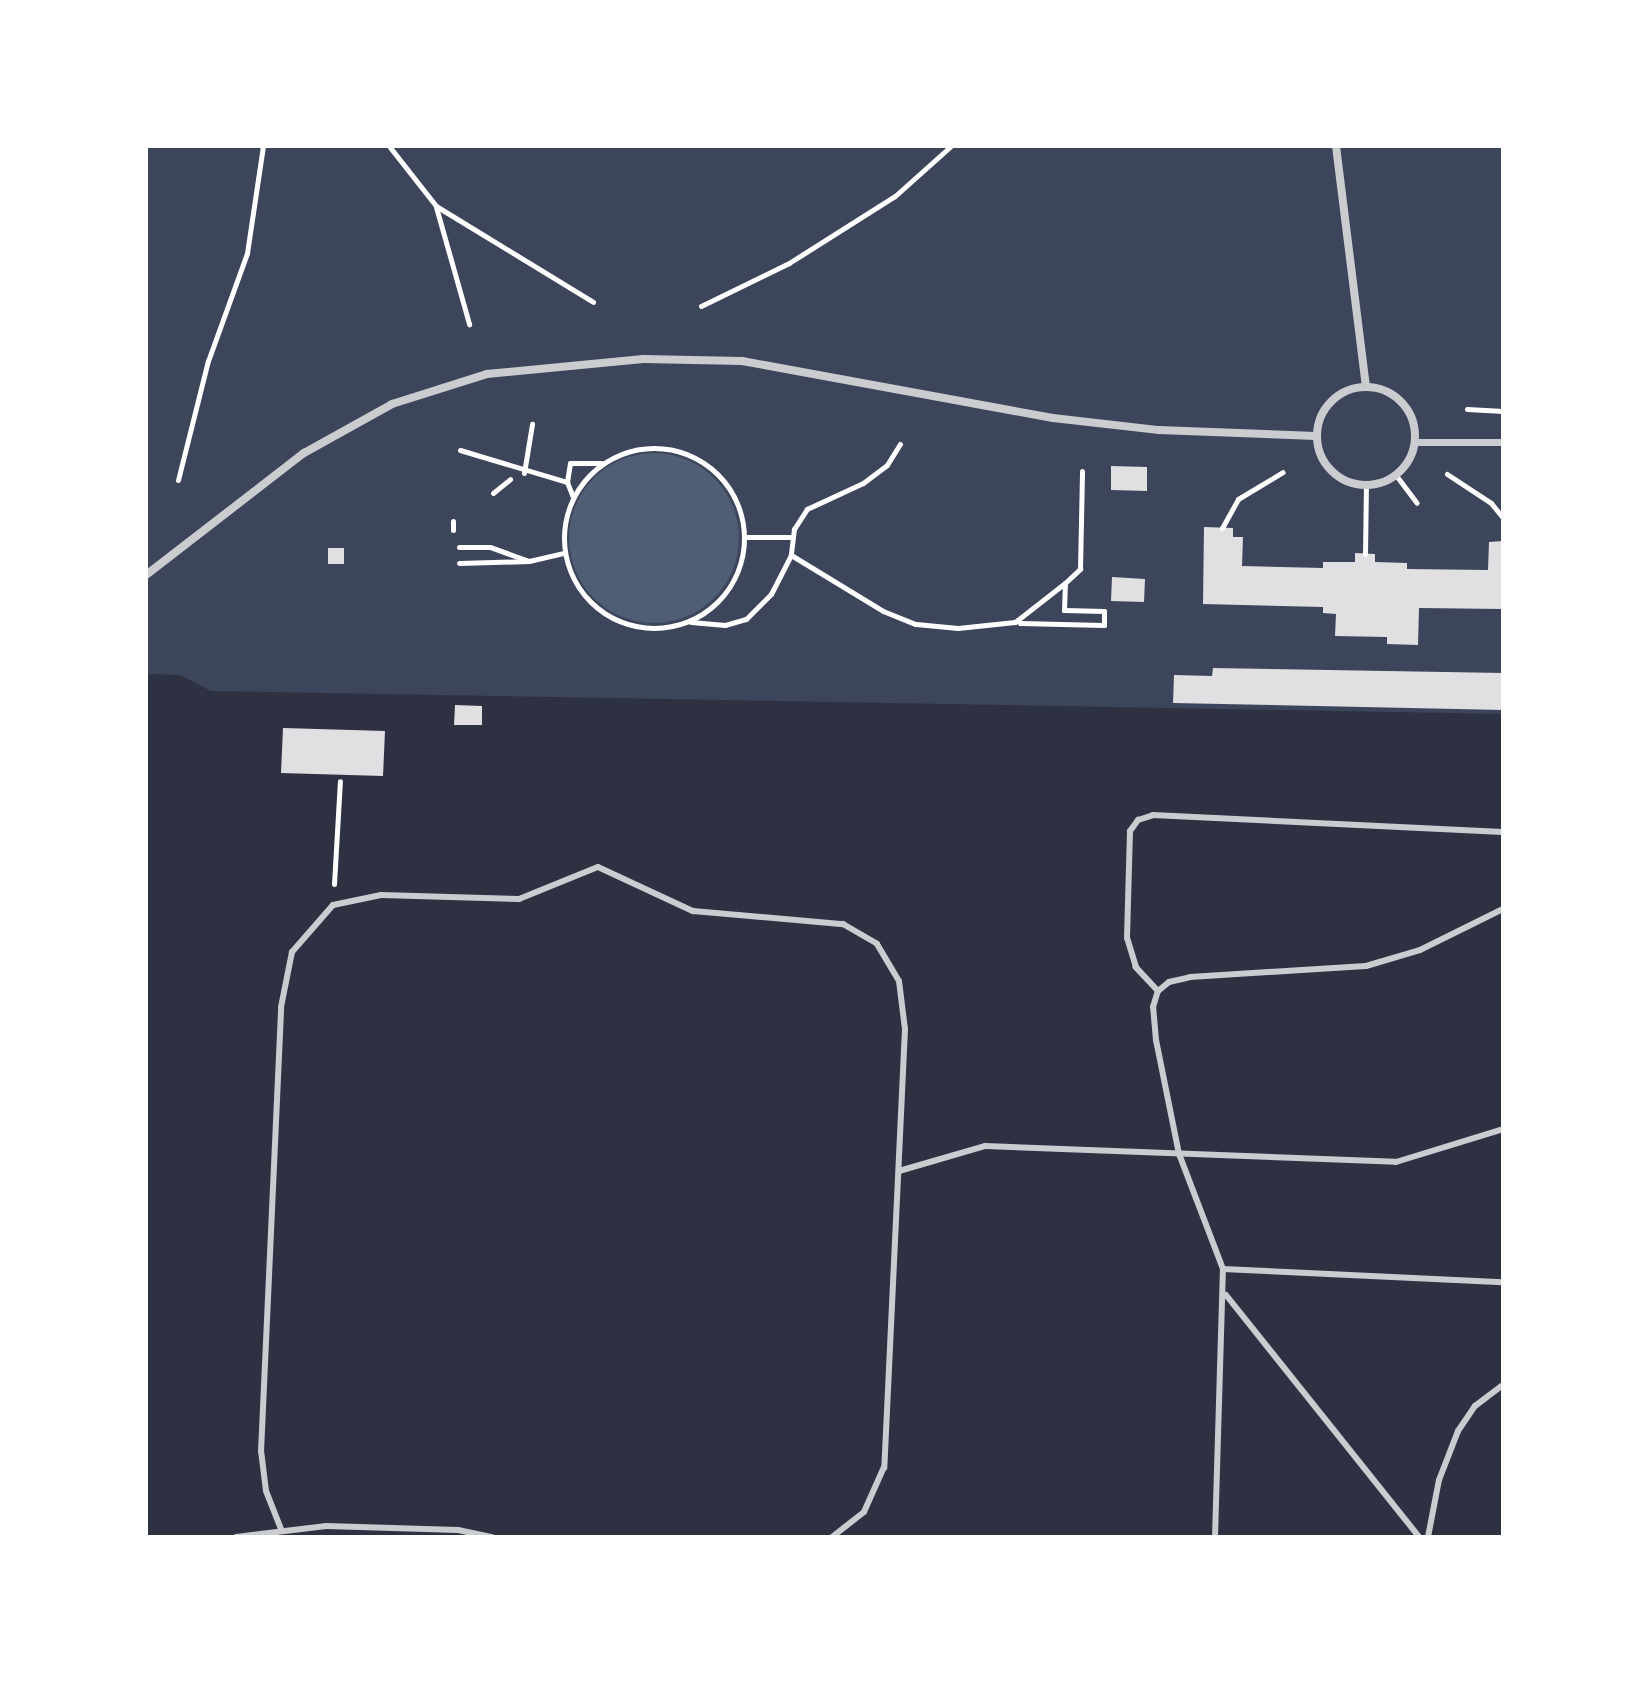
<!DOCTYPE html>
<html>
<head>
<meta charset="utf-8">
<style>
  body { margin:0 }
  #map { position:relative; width:1649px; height:1683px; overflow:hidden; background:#2d3142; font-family:"Nunito Sans",sans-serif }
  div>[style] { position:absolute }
  .green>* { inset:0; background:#3c4559 }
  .water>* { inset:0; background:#4f5d75 }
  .round { border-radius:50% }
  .building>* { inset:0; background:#e0e0e3 }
  .path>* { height:5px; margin:-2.5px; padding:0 2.5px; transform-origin:2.5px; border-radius:2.5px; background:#fff }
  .path>.ring { margin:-2.5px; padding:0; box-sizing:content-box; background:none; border:5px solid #fff; border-radius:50% }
  .service>* { height:6px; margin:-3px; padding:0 3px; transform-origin:3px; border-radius:3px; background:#caccd0 }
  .pedestrian>* { height:7px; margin:-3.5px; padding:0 3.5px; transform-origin:3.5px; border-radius:3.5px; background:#caccd0 }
  .minor>* { height:8px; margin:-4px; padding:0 4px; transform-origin:4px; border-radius:4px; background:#caccd0 }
  .minor>.ring { margin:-4px; padding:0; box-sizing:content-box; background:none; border:8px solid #caccd0; border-radius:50% }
  span { translate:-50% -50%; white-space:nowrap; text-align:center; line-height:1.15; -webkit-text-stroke:6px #fff; paint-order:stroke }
  .frame { position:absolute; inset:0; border:148px solid #fff; pointer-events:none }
</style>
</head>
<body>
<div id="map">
  <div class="green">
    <div style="clip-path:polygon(146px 146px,1503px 146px,1503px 714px,211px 691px,180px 675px,146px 674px)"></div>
  </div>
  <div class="water">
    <div class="round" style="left:569px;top:453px;width:170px;height:170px"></div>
  </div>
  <div class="building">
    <div style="clip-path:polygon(1111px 466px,1147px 467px,1147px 491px,1111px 490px)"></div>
    <div style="clip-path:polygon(1204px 527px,1233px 528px,1233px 537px,1243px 537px,1242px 566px,1323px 568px,1323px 562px,1355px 562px,1355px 553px,1375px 554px,1375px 562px,1407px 563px,1407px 569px,1488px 570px,1489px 542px,1503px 541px,1503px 609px,1419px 608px,1418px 645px,1387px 644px,1387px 637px,1335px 636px,1336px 614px,1323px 613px,1323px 607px,1203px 604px)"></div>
    <div style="clip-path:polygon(328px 548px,344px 548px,344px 564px,328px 564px)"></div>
    <div style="clip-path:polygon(1112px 577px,1145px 579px,1144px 602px,1111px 601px)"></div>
    <div style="clip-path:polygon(1213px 668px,1503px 673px,1503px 710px,1173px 703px,1174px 675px,1212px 676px)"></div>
    <div style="clip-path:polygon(455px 705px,482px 706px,482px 725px,454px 725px)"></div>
    <div style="clip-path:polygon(283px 728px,385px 731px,383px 776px,281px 773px)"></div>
  </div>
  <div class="path">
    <div style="left:389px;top:146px;width:76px;rotate:51.9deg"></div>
    <div style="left:436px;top:206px;width:184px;rotate:31.4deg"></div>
    <div style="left:436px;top:207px;width:122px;rotate:74.2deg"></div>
    <div style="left:701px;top:306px;width:98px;rotate:-26deg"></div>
    <div style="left:789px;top:263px;width:125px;rotate:-32.3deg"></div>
    <div style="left:895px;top:196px;width:75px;rotate:-41.8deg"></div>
    <div style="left:1467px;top:409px;width:36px;rotate:3deg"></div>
    <div style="left:900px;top:444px;width:25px;rotate:122deg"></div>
    <div style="left:887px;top:465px;width:30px;rotate:143deg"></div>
    <div style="left:863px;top:483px;width:62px;rotate:155.1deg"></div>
    <div style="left:807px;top:509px;width:24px;rotate:123deg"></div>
    <div style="left:794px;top:529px;width:26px;rotate:97deg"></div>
    <div style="left:791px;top:555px;width:108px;rotate:31.3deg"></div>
    <div style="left:883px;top:611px;width:35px;rotate:22deg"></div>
    <div style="left:916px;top:624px;width:42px;rotate:5.4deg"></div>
    <div style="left:958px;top:628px;width:57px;rotate:-6deg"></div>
    <div style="left:1015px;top:622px;width:63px;rotate:-38deg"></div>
    <div style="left:1065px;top:583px;width:21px;rotate:-43deg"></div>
    <div style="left:1080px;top:569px;width:98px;rotate:-88.8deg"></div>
    <div class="ring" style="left:564px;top:448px;width:175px;height:175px"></div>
    <div style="left:460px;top:450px;width:112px;rotate:16.7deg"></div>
    <div style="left:524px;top:473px;width:50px;rotate:-80.7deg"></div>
    <div style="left:1447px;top:474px;width:53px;rotate:33.4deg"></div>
    <div style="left:1491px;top:503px;width:19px;rotate:51deg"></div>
    <div style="left:1398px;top:478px;width:31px;rotate:53deg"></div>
    <div style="left:178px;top:480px;width:123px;rotate:-75.9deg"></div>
    <div style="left:208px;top:361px;width:115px;rotate:-70.1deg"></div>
    <div style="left:247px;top:253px;width:108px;rotate:-81.5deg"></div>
    <div style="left:493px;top:493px;width:22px;rotate:-39deg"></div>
    <div style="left:573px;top:497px;width:16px;rotate:-112deg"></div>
    <div style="left:567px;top:482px;width:19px;rotate:-81deg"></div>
    <div style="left:570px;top:463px;width:31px"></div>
    <div style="left:453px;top:521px;width:9px;rotate:90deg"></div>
    <div style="left:1222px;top:528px;width:33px;rotate:-61deg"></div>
    <div style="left:1238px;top:499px;width:52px;rotate:-31deg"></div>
    <div style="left:745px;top:537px;width:46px"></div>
    <div style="left:1365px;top:554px;width:69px;rotate:-89.2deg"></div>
    <div style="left:529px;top:561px;width:37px;rotate:-13deg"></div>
    <div style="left:459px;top:563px;width:70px;rotate:-1.6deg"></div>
    <div style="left:529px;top:561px;width:41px;rotate:-160.3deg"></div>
    <div style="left:490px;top:547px;width:31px;rotate:180deg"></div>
    <div style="left:691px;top:622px;width:34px;rotate:5deg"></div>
    <div style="left:725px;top:625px;width:22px;rotate:-16deg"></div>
    <div style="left:746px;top:619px;width:35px;rotate:-45deg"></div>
    <div style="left:771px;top:594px;width:44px;rotate:-62.9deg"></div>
    <div style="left:1020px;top:623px;width:84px;rotate:1.4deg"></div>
    <div style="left:1104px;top:625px;width:14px;rotate:-90deg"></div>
    <div style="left:1104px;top:611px;width:40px;rotate:-178.6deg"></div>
    <div style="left:1064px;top:610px;width:27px;rotate:-88deg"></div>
    <div style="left:334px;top:884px;width:103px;rotate:-86.7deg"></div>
  </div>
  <div class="service">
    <div style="left:1158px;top:991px;width:33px;rotate:-133deg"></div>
    <div style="left:1136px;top:967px;width:30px;rotate:-107deg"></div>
    <div style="left:1127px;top:938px;width:107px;rotate:-88.4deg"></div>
    <div style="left:1130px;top:831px;width:14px;rotate:-54deg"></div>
    <div style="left:1138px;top:820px;width:16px;rotate:-18deg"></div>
    <div style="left:1153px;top:815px;width:350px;rotate:2.8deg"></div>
    <div style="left:899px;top:1171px;width:90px;rotate:-16.2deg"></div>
    <div style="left:985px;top:1146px;width:411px;rotate:2.2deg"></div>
    <div style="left:1396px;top:1162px;width:112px;rotate:-17.1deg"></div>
    <div style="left:1223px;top:1269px;width:280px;rotate:2.7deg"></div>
    <div style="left:1226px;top:1295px;width:310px;rotate:51.4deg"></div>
    <div style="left:281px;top:1529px;width:41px;rotate:-111.5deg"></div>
    <div style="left:266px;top:1491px;width:39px;rotate:-97deg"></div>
    <div style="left:261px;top:1452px;width:445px;rotate:-87.4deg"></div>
    <div style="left:281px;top:1007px;width:56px;rotate:-78.7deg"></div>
    <div style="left:292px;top:952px;width:62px;rotate:-48.9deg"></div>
    <div style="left:333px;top:905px;width:49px;rotate:-11.8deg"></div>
    <div style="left:381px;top:895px;width:138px;rotate:1.7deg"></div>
    <div style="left:519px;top:899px;width:85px;rotate:-22.1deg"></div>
    <div style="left:598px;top:867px;width:105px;rotate:24.9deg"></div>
    <div style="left:693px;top:911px;width:151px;rotate:5deg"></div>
    <div style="left:843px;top:924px;width:39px;rotate:30deg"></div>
    <div style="left:877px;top:944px;width:43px;rotate:59.3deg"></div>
    <div style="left:899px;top:981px;width:48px;rotate:82.9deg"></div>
    <div style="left:905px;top:1029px;width:439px;rotate:92.7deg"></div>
    <div style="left:884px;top:1467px;width:49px;rotate:114deg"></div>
    <div style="left:864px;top:1512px;width:41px;rotate:142deg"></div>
    <div style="left:236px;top:1537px;width:91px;rotate:-7deg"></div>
    <div style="left:326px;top:1526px;width:132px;rotate:1.7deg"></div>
    <div style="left:458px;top:1530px;width:35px;rotate:12deg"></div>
    <div style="left:1215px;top:1537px;width:268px;rotate:-88.3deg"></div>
    <div style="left:1223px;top:1269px;width:123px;rotate:-110.9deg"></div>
    <div style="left:1179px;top:1154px;width:116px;rotate:-101.4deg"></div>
    <div style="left:1156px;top:1040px;width:33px;rotate:-95deg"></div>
    <div style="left:1153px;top:1007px;width:17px;rotate:-73deg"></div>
    <div style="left:1158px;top:991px;width:14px;rotate:-39deg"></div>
    <div style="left:1169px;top:982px;width:22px;rotate:-13deg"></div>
    <div style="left:1190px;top:977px;width:176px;rotate:-3.6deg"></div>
    <div style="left:1366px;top:966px;width:56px;rotate:-16.5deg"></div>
    <div style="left:1420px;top:950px;width:93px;rotate:-26.3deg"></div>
    <div style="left:1428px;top:1537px;width:58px;rotate:-79.1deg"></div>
    <div style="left:1439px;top:1480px;width:53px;rotate:-68.8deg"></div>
    <div style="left:1458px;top:1431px;width:30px;rotate:-56deg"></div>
    <div style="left:1475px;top:1406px;width:35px;rotate:-37deg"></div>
  </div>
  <div class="pedestrian">
    <div style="left:1416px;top:442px;width:87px"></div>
  </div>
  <div class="minor">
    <div style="left:1336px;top:146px;width:242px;rotate:82.9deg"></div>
    <div class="ring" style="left:1317px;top:387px;width:90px;height:90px"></div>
    <div style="left:146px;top:575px;width:200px;rotate:-37.7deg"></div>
    <div style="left:304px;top:453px;width:101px;rotate:-29.1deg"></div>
    <div style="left:392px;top:404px;width:100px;rotate:-17.5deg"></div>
    <div style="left:487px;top:374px;width:157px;rotate:-5.5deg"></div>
    <div style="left:643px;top:359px;width:99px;rotate:1.2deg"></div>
    <div style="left:742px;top:361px;width:316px;rotate:10.4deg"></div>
    <div style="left:1053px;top:418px;width:107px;rotate:6.5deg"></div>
    <div style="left:1159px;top:430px;width:157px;rotate:2.2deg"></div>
  </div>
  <div class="frame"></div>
</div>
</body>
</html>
